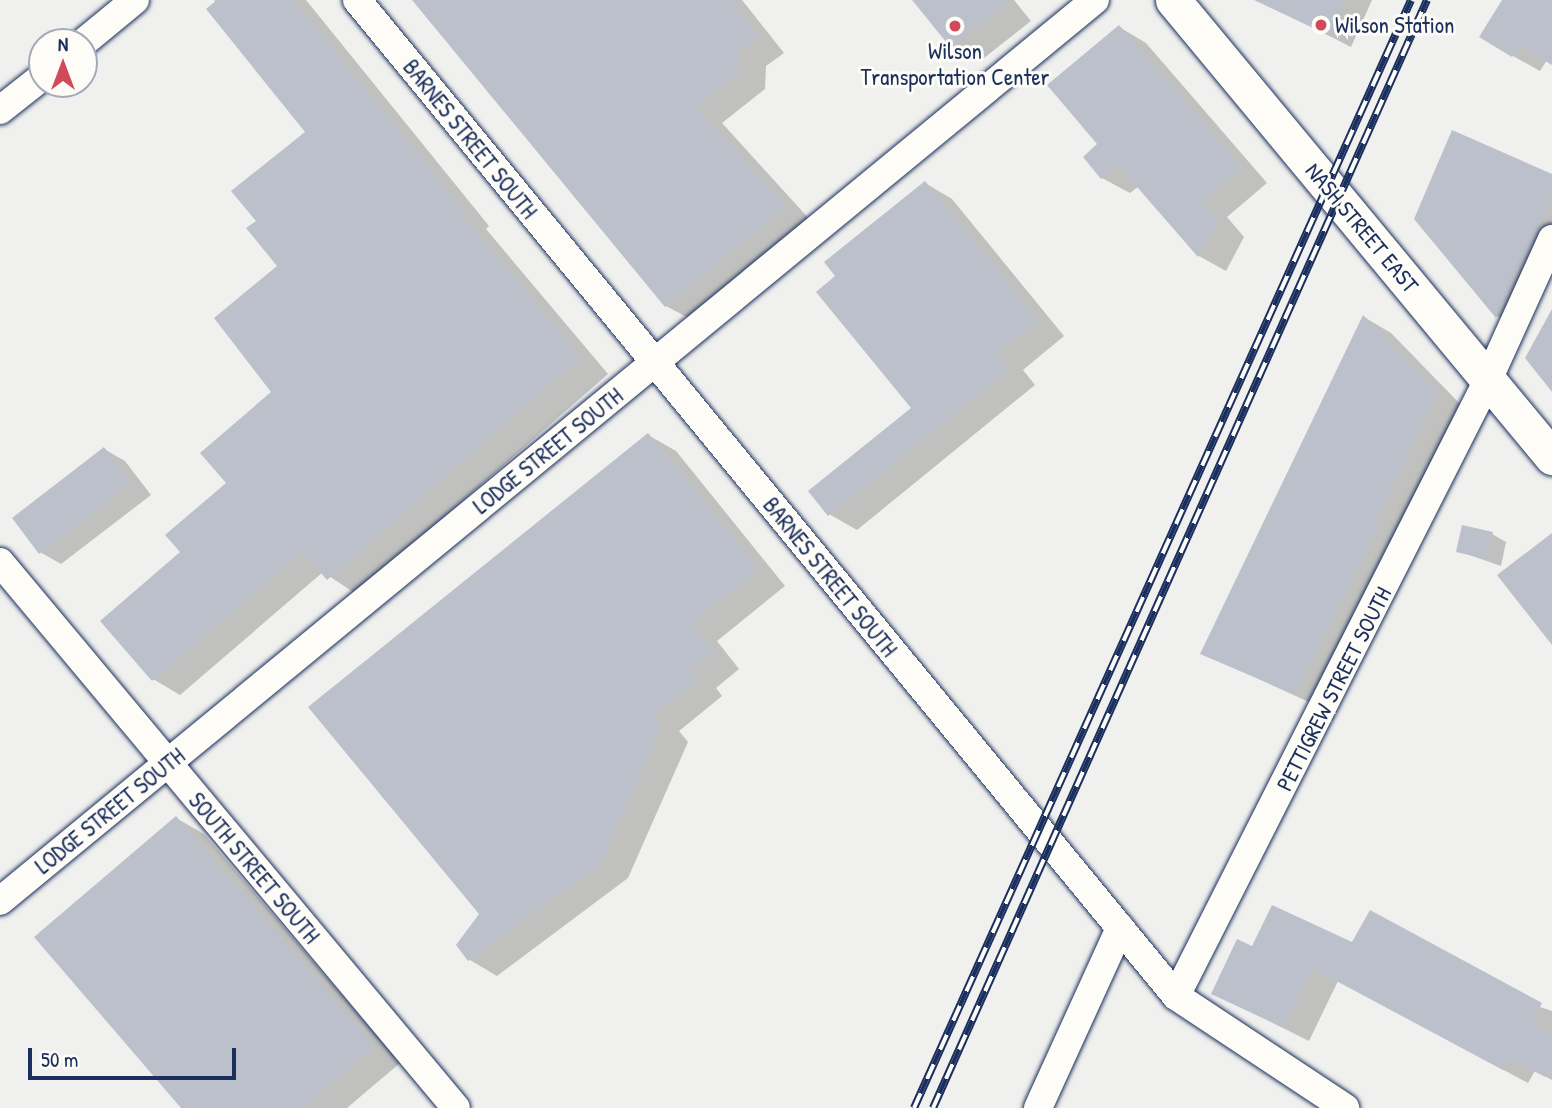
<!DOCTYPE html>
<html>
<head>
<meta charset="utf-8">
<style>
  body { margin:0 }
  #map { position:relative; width:1552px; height:1108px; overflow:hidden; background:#f0f0ee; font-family:"Patrick Hand",sans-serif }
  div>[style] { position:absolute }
  .shadow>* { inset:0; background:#0003 }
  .building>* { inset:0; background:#bbc0ca }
  .roads { filter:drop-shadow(0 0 2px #1b2f5e) drop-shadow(0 0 2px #1b2f5e) }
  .minor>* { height:28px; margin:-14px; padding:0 14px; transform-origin:14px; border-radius:14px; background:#fdfcf7 }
  .major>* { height:35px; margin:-17.5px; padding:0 17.5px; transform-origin:17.5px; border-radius:17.5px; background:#fdfcf7 }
  .rail>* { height:8px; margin-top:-4px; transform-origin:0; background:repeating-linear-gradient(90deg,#fdfcf7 0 16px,#1b2f5e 0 32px); box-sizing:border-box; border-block:2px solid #1b2f5e }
  .dots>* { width:19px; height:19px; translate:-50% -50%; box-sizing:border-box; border:4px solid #fdfcf7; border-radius:50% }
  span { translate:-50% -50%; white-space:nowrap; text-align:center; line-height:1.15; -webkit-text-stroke:6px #fdfcf7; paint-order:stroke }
  .poi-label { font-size:23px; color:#1b2f5e }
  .left { translate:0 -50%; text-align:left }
  .street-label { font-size:23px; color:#1b2f5e }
  .north { position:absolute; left:28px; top:28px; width:70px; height:70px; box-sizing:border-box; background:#fdfcf7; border:2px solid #a3aaba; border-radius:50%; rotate:0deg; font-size:19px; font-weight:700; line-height:28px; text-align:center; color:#1b2f5e }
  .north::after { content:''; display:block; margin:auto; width:24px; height:32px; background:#d1495b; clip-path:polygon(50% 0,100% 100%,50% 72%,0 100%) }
  .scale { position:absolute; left:28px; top:1048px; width:208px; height:32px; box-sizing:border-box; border:4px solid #1b2f5e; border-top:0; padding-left:9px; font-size:21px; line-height:24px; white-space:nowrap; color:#1b2f5e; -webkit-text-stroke:5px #fdfcf7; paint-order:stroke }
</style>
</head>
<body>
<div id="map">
  <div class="shadow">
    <div style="clip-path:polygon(214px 0,306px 0,489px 226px,486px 229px,608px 374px,356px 594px,323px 572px,180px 695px,153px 679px,182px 552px,229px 483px,274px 392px,280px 266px,258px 221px,307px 132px)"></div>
    <div style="clip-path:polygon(414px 0,742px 0,784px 53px,766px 66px,765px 89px,722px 123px,812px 222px,694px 321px,666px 306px)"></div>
    <div style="clip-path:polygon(914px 0,1014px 0,1031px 21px,979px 62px,952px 46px)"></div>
    <div style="clip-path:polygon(1290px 0,1372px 0,1351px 47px,1284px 13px)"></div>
    <div style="clip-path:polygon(1504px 0,1552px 0,1552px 63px,1547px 60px,1540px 71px,1513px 56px)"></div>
    <div style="clip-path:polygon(1119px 27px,1146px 43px,1267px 183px,1227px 217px,1244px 237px,1226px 271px,1199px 256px,1139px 186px,1130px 193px,1102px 178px,1100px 144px)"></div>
    <div style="clip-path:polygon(1552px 176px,1552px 253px,1517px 328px,1497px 316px,1416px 219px)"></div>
    <div style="clip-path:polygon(925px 183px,952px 199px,1064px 336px,1023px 370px,1035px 385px,857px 530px,829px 514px,913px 408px,838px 277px)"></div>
    <div style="clip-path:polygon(1364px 317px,1391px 333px,1465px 409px,1322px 708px,1202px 653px)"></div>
    <div style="clip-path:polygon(648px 435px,676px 451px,785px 586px,717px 641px,739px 669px,716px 688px,722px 696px,679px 731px,688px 742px,628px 878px,497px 976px,470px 960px,481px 914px)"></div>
    <div style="clip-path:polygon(104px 449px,125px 461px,151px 495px,61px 564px,40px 552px)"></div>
    <div style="clip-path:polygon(1492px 534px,1506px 542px,1501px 566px,1458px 551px)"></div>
    <div style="clip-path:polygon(176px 818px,204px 834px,400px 1063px,347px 1108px,183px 1108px)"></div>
    <div style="clip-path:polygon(1353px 944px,1552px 1011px,1552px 1080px,1535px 1071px,1528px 1083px,1338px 981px,1309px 1041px,1213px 993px,1253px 949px)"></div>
  </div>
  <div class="building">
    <div style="clip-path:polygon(217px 0,293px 0,463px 210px,460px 212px,581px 357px,327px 580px,302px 551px,152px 681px,100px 621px,180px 552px,165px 535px,226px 483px,200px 453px,271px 392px,214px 318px,277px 266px,246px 228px,256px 221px,231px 191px,305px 132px,206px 9px)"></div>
    <div style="clip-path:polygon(412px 0,730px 0,758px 37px,739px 51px,738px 73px,696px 107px,786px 206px,665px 307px)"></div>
    <div style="clip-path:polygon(912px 0,1010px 0,951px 48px)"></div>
    <div style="clip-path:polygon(1254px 0,1346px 0,1330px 36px)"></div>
    <div style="clip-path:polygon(1502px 0,1552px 0,1552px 65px,1519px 45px,1512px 57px,1479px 37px)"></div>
    <div style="clip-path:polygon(1119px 25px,1241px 167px,1201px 201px,1218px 220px,1198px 257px,1118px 165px,1101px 179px,1083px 157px,1097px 144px,1047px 85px)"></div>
    <div style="clip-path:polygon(1452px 130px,1552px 174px,1552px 196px,1496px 318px,1414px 219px)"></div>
    <div style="clip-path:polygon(925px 181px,1038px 320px,997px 353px,1009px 369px,828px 516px,808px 491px,911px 408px,816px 292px,835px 276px,824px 262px)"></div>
    <div style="clip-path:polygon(1552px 309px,1552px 392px,1525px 358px)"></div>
    <div style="clip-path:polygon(1363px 315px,1438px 392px,1374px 524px,1378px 526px,1294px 694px,1200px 654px)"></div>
    <div style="clip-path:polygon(648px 433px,759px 569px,690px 624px,713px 652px,689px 671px,696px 680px,653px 714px,662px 725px,601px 863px,468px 961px,456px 945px,479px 914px,308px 707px)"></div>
    <div style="clip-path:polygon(104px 447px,131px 482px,39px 554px,12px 518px)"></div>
    <div style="clip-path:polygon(1462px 525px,1493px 532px,1487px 559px,1456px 552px)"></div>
    <div style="clip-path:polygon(1552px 533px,1552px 645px,1497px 575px)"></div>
    <div style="clip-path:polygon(176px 816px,374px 1046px,302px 1108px,181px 1108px,34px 937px)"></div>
    <div style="clip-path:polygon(1272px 905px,1352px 942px,1370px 910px,1542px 1003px,1531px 1024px,1552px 1035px,1552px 1064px,1545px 1077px,1510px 1058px,1503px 1070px,1312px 968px,1284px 1028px,1211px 994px,1237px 939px,1252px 946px)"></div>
  </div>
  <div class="roads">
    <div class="minor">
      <div style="left:357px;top:0;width:1289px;rotate:50.57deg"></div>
      <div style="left:1176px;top:996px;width:203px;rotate:33.5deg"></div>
      <div style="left:84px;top:42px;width:66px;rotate:-39.5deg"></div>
      <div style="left:0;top:110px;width:53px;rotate:-38.2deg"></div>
      <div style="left:0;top:562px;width:711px;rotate:50.13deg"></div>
      <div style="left:0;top:901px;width:1418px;rotate:-39.45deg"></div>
      <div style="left:1176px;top:996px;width:691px;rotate:-63.14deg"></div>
      <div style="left:1488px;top:380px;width:155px;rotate:-65.6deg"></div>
      <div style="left:1038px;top:1108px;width:198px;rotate:-65.5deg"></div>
    </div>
    <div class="major">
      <div style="left:1173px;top:0;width:594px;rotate:50.33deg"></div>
    </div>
  </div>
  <div class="rail">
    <div style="left:914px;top:1108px;width:1214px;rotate:-65.84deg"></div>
    <div style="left:933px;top:1108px;width:1213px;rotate:-65.97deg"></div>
  </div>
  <div class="dots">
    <div style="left:1321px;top:25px;background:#d1495b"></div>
    <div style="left:955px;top:26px;background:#d1495b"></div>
  </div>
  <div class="poi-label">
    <span class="left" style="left:1335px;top:25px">Wilson Station</span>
    <span style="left:955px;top:64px">Wilson<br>Transportation Center</span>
  </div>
  <div class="street-label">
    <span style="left:470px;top:139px;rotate:51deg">BARNES STREET SOUTH</span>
    <span style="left:1362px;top:228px;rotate:50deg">NASH STREET EAST</span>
    <span style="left:548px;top:451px;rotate:-39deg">LODGE STREET SOUTH</span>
    <span style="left:830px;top:577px;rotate:51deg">BARNES STREET SOUTH</span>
    <span style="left:1334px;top:689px;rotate:-63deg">PETTIGREW STREET SOUTH</span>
    <span style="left:110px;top:811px;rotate:-39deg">LODGE STREET SOUTH</span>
    <span style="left:254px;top:868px;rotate:50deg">SOUTH STREET SOUTH</span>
  </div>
  <div class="north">N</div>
  <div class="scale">50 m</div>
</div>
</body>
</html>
